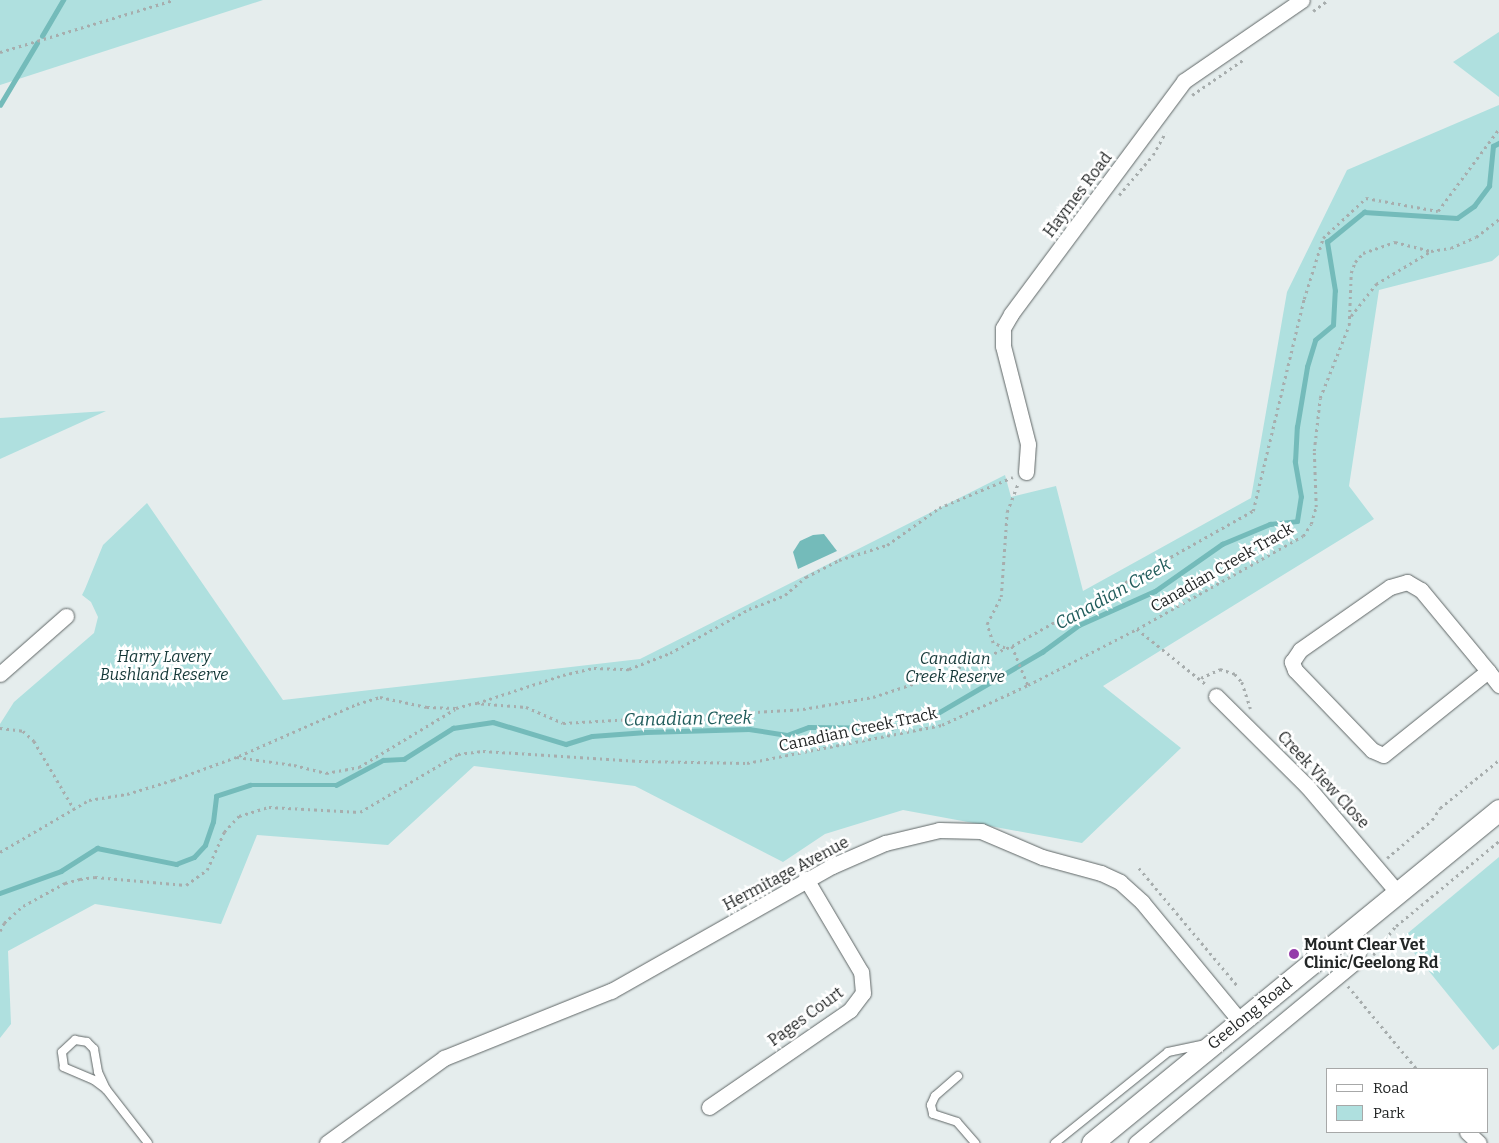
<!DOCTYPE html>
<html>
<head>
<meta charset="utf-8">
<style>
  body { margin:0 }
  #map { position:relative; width:1499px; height:1143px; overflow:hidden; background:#e5eded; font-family:Bitter,serif }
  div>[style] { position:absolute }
  .green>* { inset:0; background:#afe0df }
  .water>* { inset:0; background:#74bbba }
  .stream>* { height:4.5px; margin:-2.25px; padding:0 2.25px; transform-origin:2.25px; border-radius:2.25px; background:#74bbba }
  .path>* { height:2.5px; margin-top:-1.25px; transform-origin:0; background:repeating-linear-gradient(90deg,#a7adad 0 2.5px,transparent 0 6.5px) }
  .roads { filter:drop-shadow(0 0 1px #5f6666) drop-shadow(0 0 1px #5f6666) }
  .service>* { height:8px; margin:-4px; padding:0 4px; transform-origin:4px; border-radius:4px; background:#fff }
  .minor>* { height:15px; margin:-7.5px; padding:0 7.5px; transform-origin:7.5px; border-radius:7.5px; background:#fff }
  .secondary>* { height:21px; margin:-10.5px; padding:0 10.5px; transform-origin:10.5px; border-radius:10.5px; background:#fff }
  .dots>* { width:14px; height:14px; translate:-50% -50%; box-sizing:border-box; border:2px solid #fff; border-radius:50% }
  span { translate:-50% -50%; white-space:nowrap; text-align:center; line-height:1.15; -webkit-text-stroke:5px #fff; paint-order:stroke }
  .street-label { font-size:16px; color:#232626 }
  .park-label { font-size:16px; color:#153838; font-style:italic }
  .poi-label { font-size:16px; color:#232626; font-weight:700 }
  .left { translate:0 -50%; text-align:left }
  .water-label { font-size:18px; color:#205c5b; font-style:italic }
  .legend { position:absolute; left:1326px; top:1068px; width:162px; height:65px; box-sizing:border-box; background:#fff; border:1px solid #a7a8a8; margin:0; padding:6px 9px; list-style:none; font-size:15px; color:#232626 }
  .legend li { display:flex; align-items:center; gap:10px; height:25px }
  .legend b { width:25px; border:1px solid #a7a8a8 }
</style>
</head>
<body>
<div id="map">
  <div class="green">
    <div style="clip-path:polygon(0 0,263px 0,0 85px)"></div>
    <div style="clip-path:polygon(1499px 32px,1499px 97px,1453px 62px)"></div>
    <div style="clip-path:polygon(1499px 105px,1499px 255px,1492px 261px,1379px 290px,1349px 486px,1374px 519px,1103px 686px,1181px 748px,1082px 843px,903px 810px,825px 834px,783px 862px,635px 786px,474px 766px,388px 845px,257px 835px,221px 924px,95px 904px,8px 951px,11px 1024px,0 1038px,0 724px,14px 702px,94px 633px,98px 617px,91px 602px,82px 595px,85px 589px,103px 545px,147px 503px,283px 700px,640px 659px,1005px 475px,1011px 497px,1056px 486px,1083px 591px,1251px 498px,1287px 292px,1347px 170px)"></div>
    <div style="clip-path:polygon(106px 411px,0 459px,0 418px)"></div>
    <div style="clip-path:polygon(1499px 857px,1499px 1045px,1493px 1050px,1402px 938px)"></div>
  </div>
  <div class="water">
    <div style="clip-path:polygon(824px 534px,837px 551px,798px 569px,793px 552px,800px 541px,813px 535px)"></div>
  </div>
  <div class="stream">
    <div style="left:42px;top:36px;width:42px;rotate:-59.7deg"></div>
    <div style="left:0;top:105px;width:72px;rotate:-59.2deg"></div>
    <div style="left:0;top:893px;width:65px;rotate:-19.8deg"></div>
    <div style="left:61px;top:871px;width:43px;rotate:-32.6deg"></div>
    <div style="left:97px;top:848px;width:81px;rotate:11.4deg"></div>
    <div style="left:176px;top:864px;width:19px;rotate:-21deg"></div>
    <div style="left:194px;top:857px;width:16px;rotate:-47deg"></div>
    <div style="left:205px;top:845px;width:24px;rotate:-71deg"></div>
    <div style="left:213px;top:822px;width:26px;rotate:-83deg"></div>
    <div style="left:216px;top:796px;width:36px;rotate:-18deg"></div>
    <div style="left:250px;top:785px;width:86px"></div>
    <div style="left:336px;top:785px;width:53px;rotate:-28deg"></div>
    <div style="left:383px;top:760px;width:21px;rotate:-3deg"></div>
    <div style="left:404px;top:759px;width:58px;rotate:-32.3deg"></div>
    <div style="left:453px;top:728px;width:40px;rotate:-8.5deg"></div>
    <div style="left:493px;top:722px;width:76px;rotate:16.8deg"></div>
    <div style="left:566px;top:744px;width:27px;rotate:-17deg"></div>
    <div style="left:592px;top:736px;width:54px;rotate:-4.2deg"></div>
    <div style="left:646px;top:732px;width:103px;rotate:-1.7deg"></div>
    <div style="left:749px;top:729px;width:38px;rotate:9deg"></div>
    <div style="left:787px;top:735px;width:23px;rotate:-20deg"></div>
    <div style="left:809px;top:727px;width:82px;rotate:0.7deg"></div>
    <div style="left:891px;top:728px;width:49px;rotate:-17.7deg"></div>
    <div style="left:938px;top:713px;width:121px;rotate:-30.4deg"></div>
    <div style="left:1042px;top:652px;width:46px;rotate:-36.1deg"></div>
    <div style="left:1079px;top:625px;width:83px;rotate:-24.1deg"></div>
    <div style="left:1155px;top:591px;width:82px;rotate:-35deg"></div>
    <div style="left:1222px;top:544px;width:52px;rotate:-22.6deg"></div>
    <div style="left:1270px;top:524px;width:27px;rotate:-6deg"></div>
    <div style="left:1297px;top:521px;width:24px;rotate:-81deg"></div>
    <div style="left:1301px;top:497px;width:36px;rotate:-100deg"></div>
    <div style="left:1295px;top:462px;width:35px;rotate:-87deg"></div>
    <div style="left:1297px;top:427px;width:61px;rotate:-80.5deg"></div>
    <div style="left:1307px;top:367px;width:28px;rotate:-73deg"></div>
    <div style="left:1315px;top:340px;width:23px;rotate:-40deg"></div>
    <div style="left:1333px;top:325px;width:34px;rotate:-87deg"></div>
    <div style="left:1335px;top:291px;width:50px;rotate:-99.3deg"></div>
    <div style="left:1327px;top:242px;width:48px;rotate:-39deg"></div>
    <div style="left:1364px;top:212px;width:93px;rotate:3.7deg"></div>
    <div style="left:1457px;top:218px;width:21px;rotate:-35deg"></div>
    <div style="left:1474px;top:206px;width:25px;rotate:-53deg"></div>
    <div style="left:1489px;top:186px;width:40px;rotate:-84.3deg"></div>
    <div style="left:1493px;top:146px;width:7px;rotate:-27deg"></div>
  </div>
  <div class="path">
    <div style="left:1313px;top:11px;width:19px;rotate:-36deg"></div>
    <div style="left:0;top:52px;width:181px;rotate:-16.7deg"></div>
    <div style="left:1192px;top:95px;width:62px;rotate:-34.5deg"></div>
    <div style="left:1119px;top:195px;width:52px;rotate:-49.6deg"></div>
    <div style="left:1153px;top:155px;width:26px;rotate:-61deg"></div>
    <div style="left:1351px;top:316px;width:41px;rotate:-52deg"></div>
    <div style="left:1376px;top:284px;width:64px;rotate:-31deg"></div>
    <div style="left:1137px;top:629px;width:90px;rotate:38.7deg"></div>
    <div style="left:1012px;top:646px;width:42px;rotate:67.7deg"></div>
    <div style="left:1005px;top:648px;width:13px;rotate:-157deg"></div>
    <div style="left:993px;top:643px;width:20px;rotate:-108deg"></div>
    <div style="left:987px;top:624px;width:30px;rotate:-63deg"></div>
    <div style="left:1001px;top:597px;width:85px;rotate:-86deg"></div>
    <div style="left:1007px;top:512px;width:31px;rotate:-69deg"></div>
    <div style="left:1201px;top:678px;width:21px;rotate:-25deg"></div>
    <div style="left:1220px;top:669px;width:16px;rotate:18deg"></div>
    <div style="left:1235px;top:674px;width:11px;rotate:49deg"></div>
    <div style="left:1242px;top:682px;width:28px;rotate:72deg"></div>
    <div style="left:477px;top:703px;width:90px;rotate:-18deg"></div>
    <div style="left:563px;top:675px;width:32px;rotate:-13deg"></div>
    <div style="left:594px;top:668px;width:35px;rotate:2deg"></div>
    <div style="left:629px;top:669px;width:44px;rotate:-21.3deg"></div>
    <div style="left:670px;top:653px;width:90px;rotate:-29.1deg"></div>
    <div style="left:749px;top:609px;width:39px;rotate:-21deg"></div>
    <div style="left:785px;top:595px;width:28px;rotate:-41deg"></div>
    <div style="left:806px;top:577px;width:37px;rotate:-27deg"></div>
    <div style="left:839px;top:560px;width:50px;rotate:-17.4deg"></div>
    <div style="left:887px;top:545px;width:64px;rotate:-35.4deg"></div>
    <div style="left:939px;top:508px;width:80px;rotate:-22.7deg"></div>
    <div style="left:0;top:728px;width:23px;rotate:7deg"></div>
    <div style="left:23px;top:731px;width:15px;rotate:42deg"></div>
    <div style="left:34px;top:741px;width:79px;rotate:59.5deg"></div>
    <div style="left:237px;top:757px;width:58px;rotate:8deg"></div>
    <div style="left:294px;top:765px;width:33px;rotate:14deg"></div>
    <div style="left:326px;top:773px;width:34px;rotate:-10deg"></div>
    <div style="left:359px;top:767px;width:112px;rotate:-31.1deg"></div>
    <div style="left:0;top:852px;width:103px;rotate:-30.3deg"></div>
    <div style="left:89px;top:800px;width:38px;rotate:-9deg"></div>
    <div style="left:127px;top:794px;width:48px;rotate:-16.9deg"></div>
    <div style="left:173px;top:780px;width:70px;rotate:-20deg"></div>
    <div style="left:239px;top:756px;width:129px;rotate:-23.8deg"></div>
    <div style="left:357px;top:704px;width:24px;rotate:-17deg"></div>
    <div style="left:380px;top:697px;width:48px;rotate:12deg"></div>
    <div style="left:427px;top:707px;width:29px;rotate:2deg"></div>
    <div style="left:456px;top:708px;width:20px;rotate:-15deg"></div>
    <div style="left:475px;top:703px;width:51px;rotate:4.5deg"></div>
    <div style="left:526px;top:707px;width:40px;rotate:23.4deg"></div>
    <div style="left:563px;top:723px;width:240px;rotate:-3.3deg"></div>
    <div style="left:803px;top:709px;width:71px;rotate:-9.7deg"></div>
    <div style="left:873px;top:697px;width:71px;rotate:-18.2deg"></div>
    <div style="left:940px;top:675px;width:78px;rotate:-21.9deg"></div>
    <div style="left:1012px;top:646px;width:276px;rotate:-29.3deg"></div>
    <div style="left:1253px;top:511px;width:218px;rotate:-76.5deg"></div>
    <div style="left:1304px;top:299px;width:64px;rotate:-72.7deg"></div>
    <div style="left:1323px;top:238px;width:59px;rotate:-42.9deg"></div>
    <div style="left:1366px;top:198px;width:73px;rotate:10.2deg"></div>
    <div style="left:1438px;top:211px;width:102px;rotate:-53.4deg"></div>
    <div style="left:1387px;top:858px;width:59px;rotate:-40.2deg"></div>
    <div style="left:1432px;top:820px;width:14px;rotate:-56deg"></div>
    <div style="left:1440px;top:808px;width:76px;rotate:-39.1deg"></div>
    <div style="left:1139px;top:868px;width:153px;rotate:50.1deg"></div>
    <div style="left:0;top:931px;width:9px;rotate:-63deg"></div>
    <div style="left:4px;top:923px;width:25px;rotate:-42deg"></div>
    <div style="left:23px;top:906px;width:48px;rotate:-28.7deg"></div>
    <div style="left:65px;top:883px;width:16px;rotate:-15deg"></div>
    <div style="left:80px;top:879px;width:15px;rotate:-8deg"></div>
    <div style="left:95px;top:877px;width:91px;rotate:5deg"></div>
    <div style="left:186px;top:885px;width:26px;rotate:-36deg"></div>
    <div style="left:207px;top:870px;width:42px;rotate:-65.9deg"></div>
    <div style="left:224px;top:832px;width:22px;rotate:-47deg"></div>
    <div style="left:239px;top:816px;width:31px;rotate:-17deg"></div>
    <div style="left:269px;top:807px;width:91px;rotate:3.1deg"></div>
    <div style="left:360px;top:812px;width:114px;rotate:-30.6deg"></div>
    <div style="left:458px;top:754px;width:25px;rotate:-7deg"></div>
    <div style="left:483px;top:751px;width:156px;rotate:3.7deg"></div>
    <div style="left:639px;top:761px;width:108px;rotate:1.1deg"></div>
    <div style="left:747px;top:763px;width:199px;rotate:-11deg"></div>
    <div style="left:942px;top:725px;width:95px;rotate:-24.9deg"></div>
    <div style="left:1028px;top:685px;width:123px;rotate:-27.2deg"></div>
    <div style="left:1137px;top:629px;width:190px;rotate:-29.3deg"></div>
    <div style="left:1303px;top:536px;width:14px;rotate:-56deg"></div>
    <div style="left:1311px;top:524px;width:18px;rotate:-74deg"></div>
    <div style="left:1316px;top:507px;width:56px;rotate:-92deg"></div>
    <div style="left:1314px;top:451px;width:53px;rotate:-83.5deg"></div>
    <div style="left:1320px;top:398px;width:79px;rotate:-68.3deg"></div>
    <div style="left:1349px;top:325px;width:52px;rotate:-87.8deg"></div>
    <div style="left:1351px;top:273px;width:12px;rotate:-70deg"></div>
    <div style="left:1355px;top:262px;width:12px;rotate:-48deg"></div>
    <div style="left:1363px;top:253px;width:34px;rotate:-19deg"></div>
    <div style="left:1395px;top:242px;width:37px;rotate:14deg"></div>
    <div style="left:1431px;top:251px;width:20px;rotate:-9deg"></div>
    <div style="left:1451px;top:248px;width:27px;rotate:-24deg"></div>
    <div style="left:1476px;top:237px;width:29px;rotate:-38deg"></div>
    <div style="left:1373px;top:955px;width:37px;rotate:-52deg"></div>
    <div style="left:1396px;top:926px;width:134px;rotate:-39.5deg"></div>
    <div style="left:1348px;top:986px;width:108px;rotate:50.3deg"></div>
  </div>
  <div class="roads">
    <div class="service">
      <div style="left:75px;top:1040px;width:12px;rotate:9deg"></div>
      <div style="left:87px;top:1042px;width:10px;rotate:45deg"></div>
      <div style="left:94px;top:1049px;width:23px;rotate:80deg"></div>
      <div style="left:98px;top:1072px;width:19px;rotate:65deg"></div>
      <div style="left:106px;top:1089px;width:15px;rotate:-143deg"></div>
      <div style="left:94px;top:1080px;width:33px;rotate:-157deg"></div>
      <div style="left:64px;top:1067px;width:15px;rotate:-98deg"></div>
      <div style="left:62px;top:1052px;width:18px;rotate:-43deg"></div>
      <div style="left:958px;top:1076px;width:30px;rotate:139deg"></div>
      <div style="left:935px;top:1096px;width:10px;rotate:114deg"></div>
      <div style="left:931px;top:1105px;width:9px;rotate:77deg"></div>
      <div style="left:933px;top:1114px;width:25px;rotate:18deg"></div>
      <div style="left:957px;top:1122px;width:28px;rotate:49deg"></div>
      <div style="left:106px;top:1089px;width:68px;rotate:52.1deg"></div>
      <div style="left:1055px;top:1143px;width:145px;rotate:-38.8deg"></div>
      <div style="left:1168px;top:1052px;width:35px;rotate:-12deg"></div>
    </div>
    <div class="minor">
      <div style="left:1026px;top:472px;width:28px;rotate:-86deg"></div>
      <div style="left:1028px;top:444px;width:101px;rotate:-104.3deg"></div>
      <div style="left:1003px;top:346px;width:18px;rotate:-90deg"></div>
      <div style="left:1003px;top:328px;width:16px;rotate:-60deg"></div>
      <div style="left:1011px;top:314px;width:290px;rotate:-53.4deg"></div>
      <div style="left:1184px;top:81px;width:143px;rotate:-34.5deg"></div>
      <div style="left:1488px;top:671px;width:134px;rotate:141.3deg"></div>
      <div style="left:1383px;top:755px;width:12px;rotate:-156deg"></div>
      <div style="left:1372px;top:750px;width:111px;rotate:-133.9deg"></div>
      <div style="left:1295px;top:670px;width:9px;rotate:-111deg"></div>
      <div style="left:1292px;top:662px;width:14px;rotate:-56deg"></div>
      <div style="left:1300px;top:650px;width:110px;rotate:-35deg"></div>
      <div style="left:1390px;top:587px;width:18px;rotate:-16deg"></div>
      <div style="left:1407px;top:582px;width:16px;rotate:30deg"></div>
      <div style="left:1421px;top:590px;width:89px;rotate:50.4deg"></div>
      <div style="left:1478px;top:659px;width:16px;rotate:50deg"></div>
      <div style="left:1488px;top:671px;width:18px;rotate:52deg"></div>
      <div style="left:0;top:674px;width:88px;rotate:-41.3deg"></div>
      <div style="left:1216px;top:696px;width:128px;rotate:44.7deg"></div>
      <div style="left:1307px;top:786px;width:140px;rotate:49.6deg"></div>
      <div style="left:709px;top:1107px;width:171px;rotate:-34.5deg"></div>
      <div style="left:850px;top:1010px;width:21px;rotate:-53deg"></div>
      <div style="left:863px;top:993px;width:21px;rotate:-95deg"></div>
      <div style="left:861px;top:972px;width:108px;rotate:-120.6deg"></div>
      <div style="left:1467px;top:1132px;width:16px;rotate:43deg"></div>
      <div style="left:327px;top:1143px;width:145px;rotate:-36deg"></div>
      <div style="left:444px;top:1058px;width:180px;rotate:-21.9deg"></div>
      <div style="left:611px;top:991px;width:254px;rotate:-29.5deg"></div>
      <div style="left:832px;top:866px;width:58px;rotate:-23.5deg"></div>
      <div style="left:885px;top:843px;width:56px;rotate:-13.5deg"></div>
      <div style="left:939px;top:830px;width:42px;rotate:1.4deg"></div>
      <div style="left:981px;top:831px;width:66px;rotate:23.1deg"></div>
      <div style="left:1042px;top:857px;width:61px;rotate:15.2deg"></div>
      <div style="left:1101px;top:873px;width:21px;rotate:25deg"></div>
      <div style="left:1120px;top:882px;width:30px;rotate:42deg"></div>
      <div style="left:1142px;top:902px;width:156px;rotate:50.5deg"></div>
      <div style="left:1136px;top:1143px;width:284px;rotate:-39.6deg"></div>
      <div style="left:1355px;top:962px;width:10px;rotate:-73deg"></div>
      <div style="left:1358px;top:952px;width:23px;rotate:-103deg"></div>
    </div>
    <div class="secondary">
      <div style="left:1092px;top:1143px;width:526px;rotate:-39.29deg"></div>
    </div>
  </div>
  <div class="dots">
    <div style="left:1294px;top:954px;background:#953daa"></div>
  </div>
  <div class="street-label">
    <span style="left:1078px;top:195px;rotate:-53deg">Haymes Road</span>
    <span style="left:1222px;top:568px;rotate:-30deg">Canadian Creek Track</span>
    <span style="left:858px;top:730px;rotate:-12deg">Canadian Creek Track</span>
    <span style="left:1323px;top:780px;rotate:47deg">Creek View Close</span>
    <span style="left:786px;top:874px;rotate:-28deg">Hermitage Avenue</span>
    <span style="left:1250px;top:1014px;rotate:-39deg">Geelong Road</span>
    <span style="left:806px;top:1017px;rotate:-36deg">Pages Court</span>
  </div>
  <div class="park-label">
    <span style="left:164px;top:666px">Harry Lavery<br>Bushland Reserve</span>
    <span style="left:955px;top:668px">Canadian<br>Creek Reserve</span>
  </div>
  <div class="poi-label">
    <span class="left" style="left:1304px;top:954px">Mount Clear Vet<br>Clinic/Geelong Rd</span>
  </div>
  <div class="water-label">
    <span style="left:1113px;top:594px;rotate:-29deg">Canadian Creek</span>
    <span style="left:688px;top:719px;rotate:-1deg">Canadian Creek</span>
  </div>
  <ul class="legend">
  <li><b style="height:6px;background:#fff"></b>Road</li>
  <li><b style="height:14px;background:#afe0df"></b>Park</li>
  </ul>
</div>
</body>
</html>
